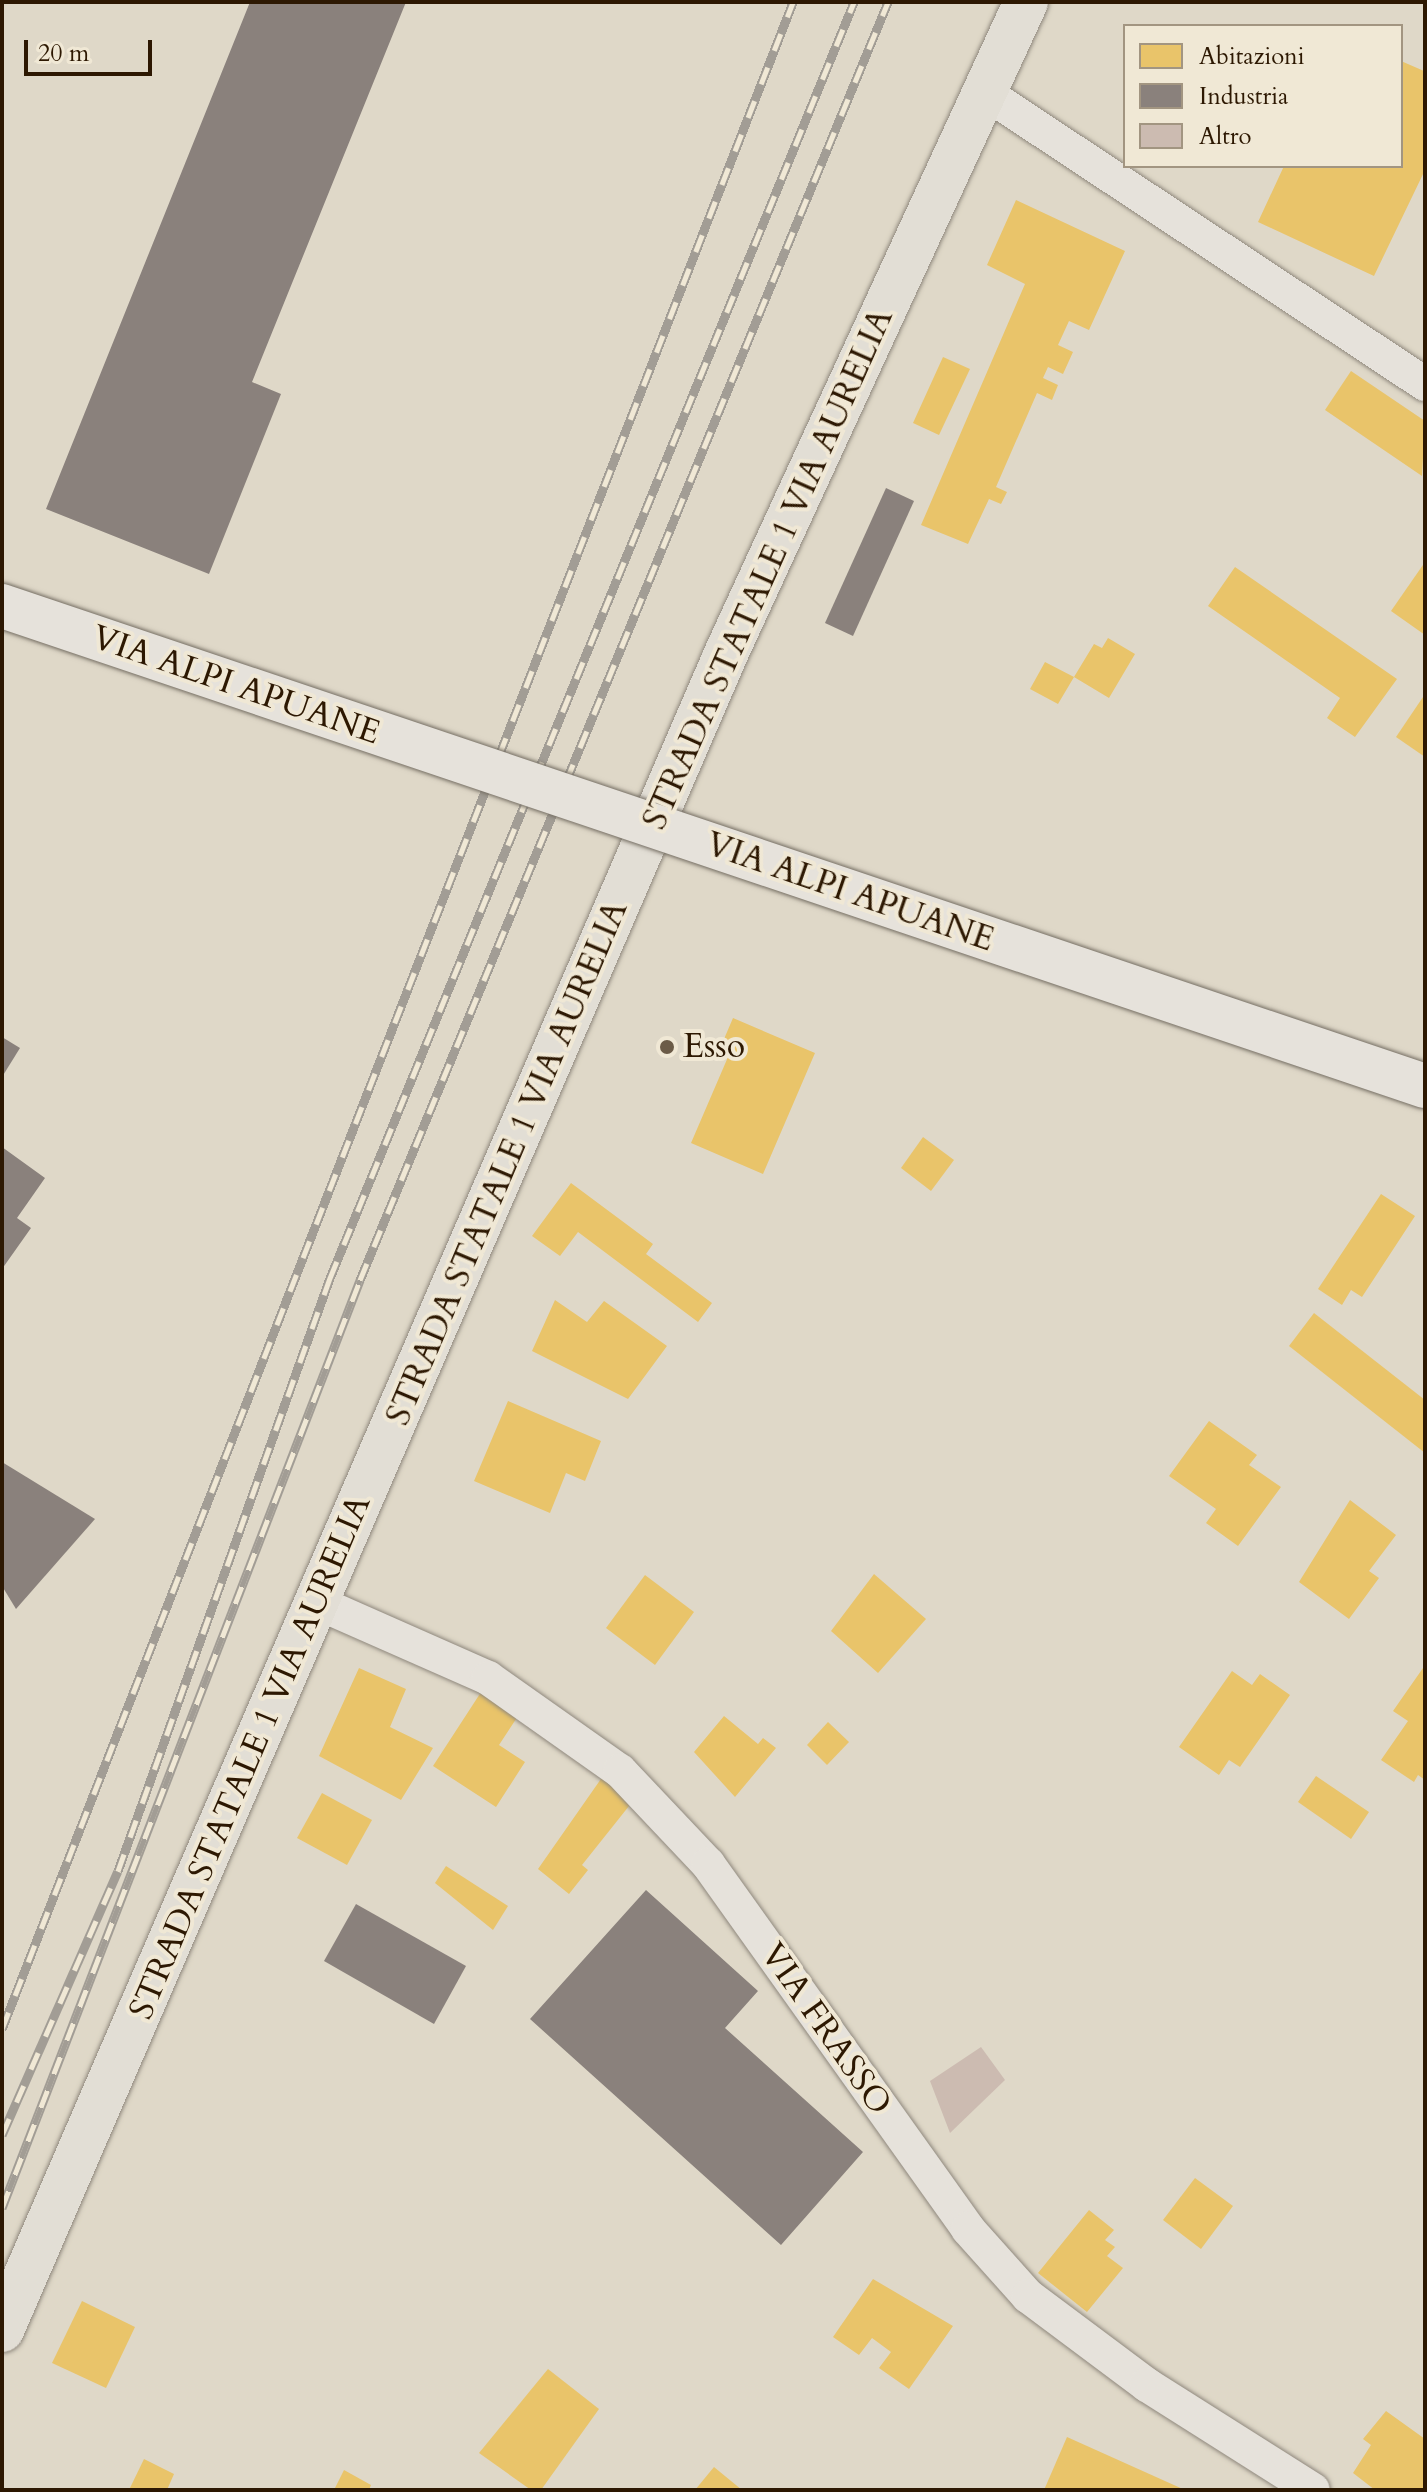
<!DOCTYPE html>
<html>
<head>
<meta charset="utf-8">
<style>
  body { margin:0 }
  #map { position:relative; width:1427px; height:2492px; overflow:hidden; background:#dfd8c8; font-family:Cardo,serif }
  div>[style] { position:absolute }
  .homes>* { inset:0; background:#e9c46a }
  .industry>* { inset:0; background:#8a817c }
  .building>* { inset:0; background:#ccbbb1 }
  .roads { filter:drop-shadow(0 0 2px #8f887d) drop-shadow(0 0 2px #8f887d) }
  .street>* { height:34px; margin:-17px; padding:0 17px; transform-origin:17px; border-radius:17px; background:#e6e2db }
  .primary>* { height:44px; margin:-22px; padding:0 22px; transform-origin:22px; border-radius:22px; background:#e2ded5 }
  .rail>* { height:9px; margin-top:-4.5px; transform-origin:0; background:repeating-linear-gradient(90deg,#f0e8d5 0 18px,#a29d95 0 36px); box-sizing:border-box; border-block:2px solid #a29d95 }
  .bridges { filter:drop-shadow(0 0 2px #756e63) drop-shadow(0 0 2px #756e63) }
  .secondary-bridge>* { height:44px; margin:-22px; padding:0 22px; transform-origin:22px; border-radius:22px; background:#e6e2db }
  .dots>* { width:22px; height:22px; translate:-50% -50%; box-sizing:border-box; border:4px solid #f0e8d5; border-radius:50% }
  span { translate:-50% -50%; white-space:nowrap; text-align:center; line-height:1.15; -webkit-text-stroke:8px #f0e8d5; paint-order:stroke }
  .street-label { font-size:34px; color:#2d1802 }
  .poi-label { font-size:34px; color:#2d1802 }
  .left { translate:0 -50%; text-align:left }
  .frame { position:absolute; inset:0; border:4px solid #2d1802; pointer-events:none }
  .legend { position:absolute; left:1123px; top:24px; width:280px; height:144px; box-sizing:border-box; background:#f0e8d5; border:2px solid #a29581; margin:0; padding:10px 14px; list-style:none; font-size:24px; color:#2d1802 }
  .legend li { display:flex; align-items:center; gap:16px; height:40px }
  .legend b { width:40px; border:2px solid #a29581 }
  .scale { position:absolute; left:24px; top:40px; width:128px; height:36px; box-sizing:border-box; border:4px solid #2d1802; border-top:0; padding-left:10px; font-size:24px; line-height:28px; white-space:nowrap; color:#2d1802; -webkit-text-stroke:6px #f0e8d5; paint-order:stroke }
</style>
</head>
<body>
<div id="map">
  <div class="homes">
    <div style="clip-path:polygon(1401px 61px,1424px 71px,1425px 170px,1374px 276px,1258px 222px,1284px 166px,1401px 166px)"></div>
    <div style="clip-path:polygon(1016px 200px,1125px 251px,1089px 330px,1069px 321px,1058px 345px,1073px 352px,1063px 374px,1048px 367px,1043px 378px,1058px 385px,1052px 400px,1037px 393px,996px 487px,1007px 492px,1001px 504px,989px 499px,968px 544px,921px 525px,1025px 284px,987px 265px)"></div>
    <div style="clip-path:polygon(943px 357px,970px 369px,939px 435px,913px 423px)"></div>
    <div style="clip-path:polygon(1351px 371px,1425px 421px,1422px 476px,1325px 410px)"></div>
    <div style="clip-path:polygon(1425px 562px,1425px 635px,1391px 611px)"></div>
    <div style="clip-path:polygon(1235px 567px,1397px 679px,1355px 737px,1327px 718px,1340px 698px,1208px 606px)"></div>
    <div style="clip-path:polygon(1108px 638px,1135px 654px,1109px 698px,1074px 677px,1058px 704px,1030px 689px,1045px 662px,1074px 677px,1094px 644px,1102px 648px)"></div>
    <div style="clip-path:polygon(1425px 694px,1425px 757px,1396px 737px)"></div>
    <div style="clip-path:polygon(733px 1018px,815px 1053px,763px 1174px,691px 1143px,728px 1057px,718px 1053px)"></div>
    <div style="clip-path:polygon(923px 1137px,954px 1160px,931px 1191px,901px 1168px)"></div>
    <div style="clip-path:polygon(571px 1183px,653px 1244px,646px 1254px,712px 1303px,698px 1322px,578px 1232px,560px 1256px,532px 1236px)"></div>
    <div style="clip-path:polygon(1381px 1194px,1415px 1216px,1362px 1297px,1351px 1290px,1342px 1305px,1318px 1289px)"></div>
    <div style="clip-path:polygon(555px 1300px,587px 1322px,604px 1301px,667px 1346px,628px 1399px,532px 1351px)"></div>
    <div style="clip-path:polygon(1314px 1313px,1425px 1400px,1425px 1453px,1289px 1346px)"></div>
    <div style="clip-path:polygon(508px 1401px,601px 1441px,585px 1481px,566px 1473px,550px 1513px,474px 1481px)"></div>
    <div style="clip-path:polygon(1209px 1421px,1257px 1455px,1249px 1465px,1281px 1487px,1238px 1546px,1206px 1523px,1216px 1509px,1169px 1476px)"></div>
    <div style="clip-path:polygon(1350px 1500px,1396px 1535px,1369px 1571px,1379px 1578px,1349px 1619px,1299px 1582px)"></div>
    <div style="clip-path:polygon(874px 1574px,926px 1619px,878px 1673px,831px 1631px)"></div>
    <div style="clip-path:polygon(645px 1575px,694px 1612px,655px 1665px,606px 1628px)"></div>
    <div style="clip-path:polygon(359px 1668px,406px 1689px,390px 1727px,433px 1748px,401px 1800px,319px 1756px)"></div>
    <div style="clip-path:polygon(1423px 1668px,1425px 1780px,1418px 1775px,1414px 1782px,1381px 1760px,1408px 1721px,1393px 1711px)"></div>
    <div style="clip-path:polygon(1232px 1671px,1252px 1685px,1260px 1674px,1290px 1695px,1240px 1767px,1229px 1760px,1219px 1775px,1179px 1747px)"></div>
    <div style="clip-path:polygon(485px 1686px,522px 1710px,499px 1745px,525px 1762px,496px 1807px,433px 1766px)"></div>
    <div style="clip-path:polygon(724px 1716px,758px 1744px,763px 1738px,776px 1748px,735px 1797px,694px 1752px)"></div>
    <div style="clip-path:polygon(828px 1722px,849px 1742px,827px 1765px,807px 1745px)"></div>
    <div style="clip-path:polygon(603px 1776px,633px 1801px,582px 1865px,588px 1870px,569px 1894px,538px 1869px)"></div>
    <div style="clip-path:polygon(1316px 1776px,1369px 1812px,1351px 1839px,1298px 1802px)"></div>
    <div style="clip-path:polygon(322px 1793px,372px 1820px,347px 1865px,297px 1838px)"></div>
    <div style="clip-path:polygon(446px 1866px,508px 1906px,493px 1930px,435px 1883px)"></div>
    <div style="clip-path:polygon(1195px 2178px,1233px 2206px,1201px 2249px,1163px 2220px)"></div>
    <div style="clip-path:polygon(1089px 2210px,1114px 2230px,1105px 2240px,1115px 2247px,1107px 2256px,1123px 2268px,1087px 2312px,1038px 2273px)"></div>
    <div style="clip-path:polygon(873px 2279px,953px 2326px,909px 2389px,879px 2368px,891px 2352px,872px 2338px,859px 2355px,833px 2337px)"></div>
    <div style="clip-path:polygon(82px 2301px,135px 2327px,106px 2388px,52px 2363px)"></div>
    <div style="clip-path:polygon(548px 2369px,599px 2409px,541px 2490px,531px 2490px,479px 2453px)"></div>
    <div style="clip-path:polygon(1386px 2411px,1425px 2439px,1425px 2490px,1375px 2490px,1353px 2473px,1371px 2445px,1363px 2439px)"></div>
    <div style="clip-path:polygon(1067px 2437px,1185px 2490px,1044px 2490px)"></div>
    <div style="clip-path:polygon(144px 2459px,174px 2474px,167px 2490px,129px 2490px)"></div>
    <div style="clip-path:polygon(714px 2467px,742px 2490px,695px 2490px)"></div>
    <div style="clip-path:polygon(344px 2470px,371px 2485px,369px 2490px,334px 2490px)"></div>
  </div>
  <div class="industry">
    <div style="clip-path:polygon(250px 2px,406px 2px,252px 382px,281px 394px,209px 574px,46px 509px)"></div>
    <div style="clip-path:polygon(886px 488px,914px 501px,853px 636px,825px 623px)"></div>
    <div style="clip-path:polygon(2px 1037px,20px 1048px,2px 1077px)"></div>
    <div style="clip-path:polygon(2px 1147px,45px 1178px,17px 1218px,31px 1228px,2px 1269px)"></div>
    <div style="clip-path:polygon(2px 1462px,95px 1519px,16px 1609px,2px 1586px)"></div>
    <div style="clip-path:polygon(646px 1890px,758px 1991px,725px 2028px,863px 2152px,781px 2245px,530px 2019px)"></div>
    <div style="clip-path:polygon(356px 1904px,466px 1966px,434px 2024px,324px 1961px)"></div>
  </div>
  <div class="building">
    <div style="clip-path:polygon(981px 2047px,1005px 2080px,950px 2133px,930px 2081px)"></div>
  </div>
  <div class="roads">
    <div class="street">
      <div style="left:984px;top:92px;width:529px;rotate:33.51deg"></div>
      <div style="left:316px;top:1602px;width:188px;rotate:23.8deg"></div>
      <div style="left:488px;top:1678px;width:161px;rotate:35.2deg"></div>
      <div style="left:620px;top:1771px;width:128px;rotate:46.6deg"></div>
      <div style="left:708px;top:1864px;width:448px;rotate:54.5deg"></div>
      <div style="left:968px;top:2229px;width:90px;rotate:48.2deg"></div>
      <div style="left:1028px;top:2296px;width:149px;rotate:36.8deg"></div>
      <div style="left:1147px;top:2385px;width:196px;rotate:32.3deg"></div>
    </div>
    <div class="primary">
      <div style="left:2px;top:2330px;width:1821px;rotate:-66.64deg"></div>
      <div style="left:724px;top:658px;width:722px;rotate:-65.28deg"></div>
    </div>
  </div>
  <div class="rail">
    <div style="left:2px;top:2029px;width:2176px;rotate:-68.68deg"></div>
    <div style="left:2px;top:2135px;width:288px;rotate:-66.3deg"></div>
    <div style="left:118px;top:1871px;width:630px;rotate:-70.33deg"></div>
    <div style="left:330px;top:1278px;width:1379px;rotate:-67.67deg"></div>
    <div style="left:2px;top:2208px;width:995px;rotate:-68.9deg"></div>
    <div style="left:360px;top:1280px;width:1383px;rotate:-67.55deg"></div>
  </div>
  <div class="bridges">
    <div class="secondary-bridge">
      <div style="left:2px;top:606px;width:1502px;rotate:18.64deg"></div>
    </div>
  </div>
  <div class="dots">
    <div style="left:667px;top:1047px;background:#6b5b47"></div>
  </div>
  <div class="street-label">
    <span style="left:768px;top:569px;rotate:-66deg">STRADA STATALE 1 VIA AURELIA</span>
    <span style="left:236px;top:685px;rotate:19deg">VIA ALPI APUANE</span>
    <span style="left:850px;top:892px;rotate:19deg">VIA ALPI APUANE</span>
    <span style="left:507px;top:1163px;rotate:-67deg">STRADA STATALE 1 VIA AURELIA</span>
    <span style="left:250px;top:1757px;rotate:-67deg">STRADA STATALE 1 VIA AURELIA</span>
    <span style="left:826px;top:2029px;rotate:55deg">VIA FRASSO</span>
  </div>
  <div class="poi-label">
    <span class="left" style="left:683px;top:1047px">Esso</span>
  </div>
  <div class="frame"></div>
  <ul class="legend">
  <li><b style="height:22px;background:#e9c46a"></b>Abitazioni</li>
  <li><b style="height:22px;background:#8a817c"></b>Industria</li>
  <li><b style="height:22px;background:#ccbbb1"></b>Altro</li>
  </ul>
  <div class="scale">20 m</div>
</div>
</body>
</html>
